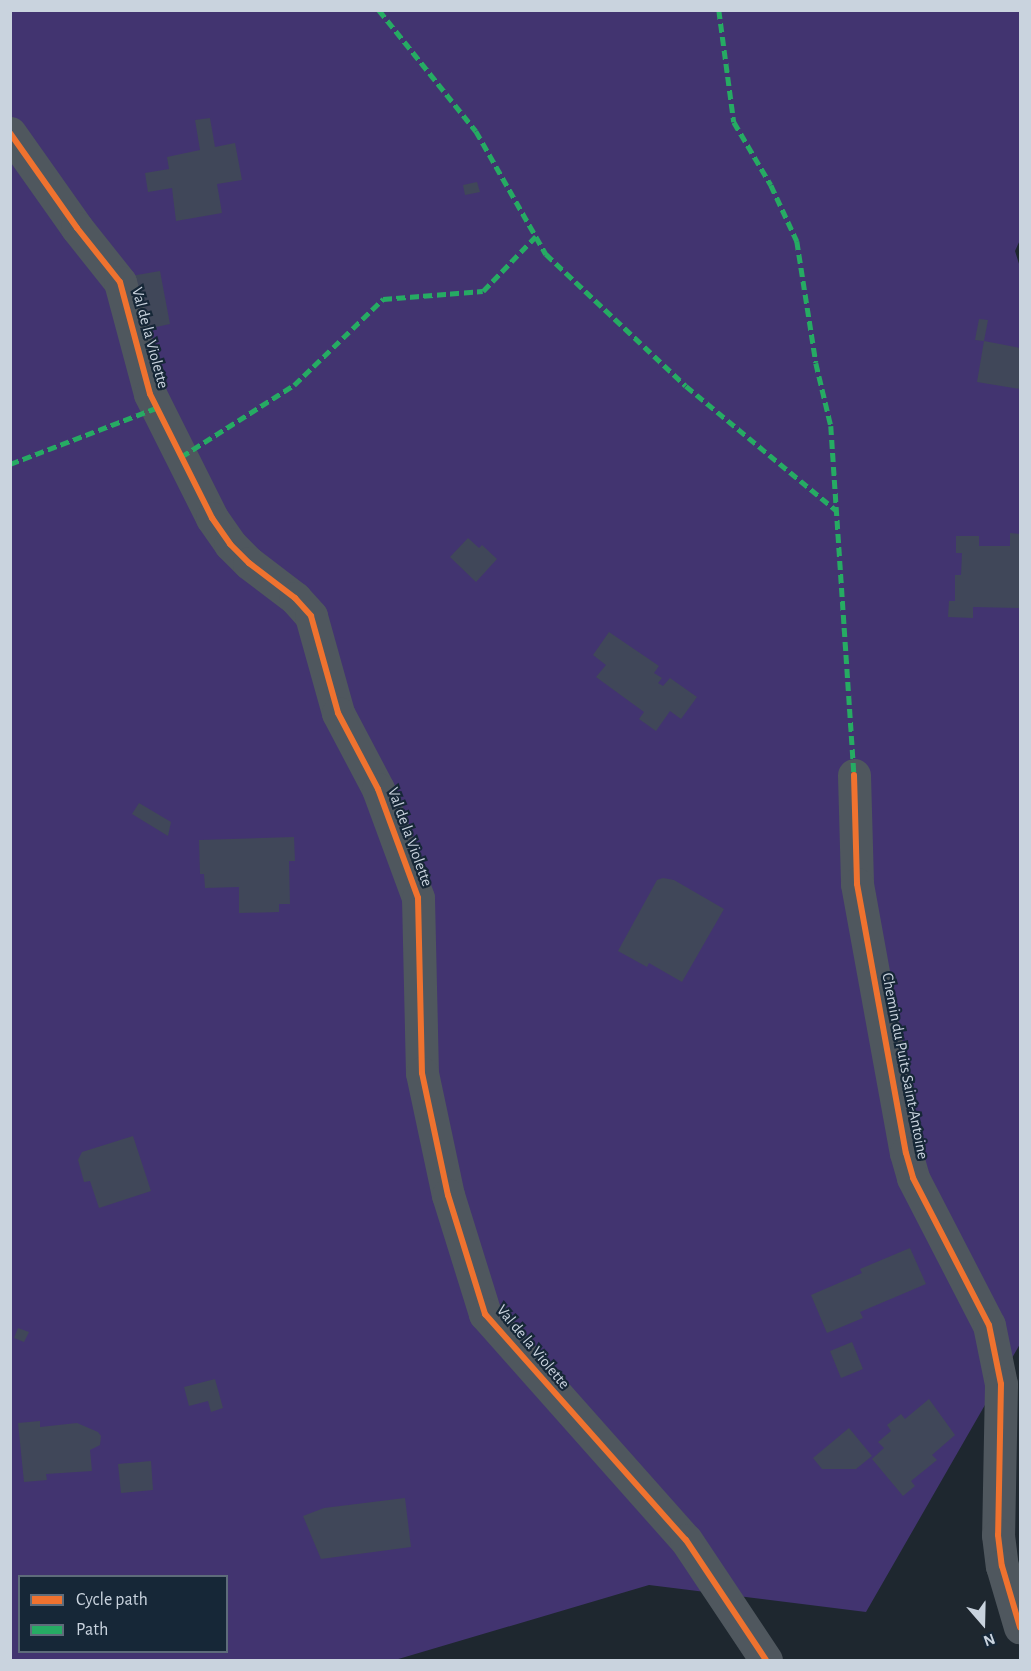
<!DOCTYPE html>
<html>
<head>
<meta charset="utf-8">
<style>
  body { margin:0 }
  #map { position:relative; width:1031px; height:1671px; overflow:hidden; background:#1e272f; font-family:"Alegreya Sans",sans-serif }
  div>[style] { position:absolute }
  .green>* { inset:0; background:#423470 }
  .building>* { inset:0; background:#404759 }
  .street>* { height:33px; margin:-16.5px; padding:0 16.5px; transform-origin:16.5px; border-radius:16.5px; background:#4f575e }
  .quiet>* { height:4.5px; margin-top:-2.25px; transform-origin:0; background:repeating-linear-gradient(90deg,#26ab63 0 9px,transparent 0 13.5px) }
  .cycleway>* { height:6px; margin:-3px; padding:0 3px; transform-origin:3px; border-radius:3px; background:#ef722f }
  span { translate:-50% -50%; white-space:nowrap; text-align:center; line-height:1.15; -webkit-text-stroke:4.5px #162737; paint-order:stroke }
  .street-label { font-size:16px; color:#c9d3de }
  .frame { position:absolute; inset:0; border:12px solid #c9d3de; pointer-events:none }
  .legend { position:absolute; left:18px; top:1575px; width:210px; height:78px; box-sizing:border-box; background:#162737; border:2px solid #5e6c7a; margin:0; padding:8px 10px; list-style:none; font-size:18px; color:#c9d3de }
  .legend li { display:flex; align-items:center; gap:12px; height:30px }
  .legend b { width:30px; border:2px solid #5e6c7a }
  .north { position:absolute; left:953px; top:1593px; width:60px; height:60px; -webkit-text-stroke:4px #162737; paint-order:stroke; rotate:160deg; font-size:16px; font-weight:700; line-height:24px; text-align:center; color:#c9d3de }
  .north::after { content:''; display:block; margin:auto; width:21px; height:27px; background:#c9d3de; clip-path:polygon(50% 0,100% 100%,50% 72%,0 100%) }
</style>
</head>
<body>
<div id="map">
  <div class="green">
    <div style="clip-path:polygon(evenodd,11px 11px,1020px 11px,1020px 240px,1015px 251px,1020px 267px,1020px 1344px,866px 1612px,649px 1585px,395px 1660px,11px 1660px,11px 11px,20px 1576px,226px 1576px,226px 1652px,20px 1652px,20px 1576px)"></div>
  </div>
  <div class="building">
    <div style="clip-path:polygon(210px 118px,215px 147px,235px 143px,242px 180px,217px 184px,222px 213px,176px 221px,172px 188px,148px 192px,145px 173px,169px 169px,167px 157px,200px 150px,195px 120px)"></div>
    <div style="clip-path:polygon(477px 182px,480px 192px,465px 195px,463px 185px)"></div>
    <div style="clip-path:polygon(160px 271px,170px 324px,142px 330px,131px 276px)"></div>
    <div style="clip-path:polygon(979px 319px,988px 320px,984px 341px,975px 340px)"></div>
    <div style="clip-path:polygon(984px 341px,1020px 348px,1020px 389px,977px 382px)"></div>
    <div style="clip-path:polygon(1010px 533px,1020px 534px,1020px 608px,973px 607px,973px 618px,948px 617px,949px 601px,955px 601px,955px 575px,961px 575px,962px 553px,956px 553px,956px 536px,979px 536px,979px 546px,1010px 546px)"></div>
    <div style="clip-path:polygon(468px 538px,479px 548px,482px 545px,497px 559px,476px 582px,450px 557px)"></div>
    <div style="clip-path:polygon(609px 632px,659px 666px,654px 673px,662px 678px,658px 683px,663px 686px,670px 678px,697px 697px,681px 719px,670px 711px,656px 731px,639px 719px,644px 712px,596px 677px,606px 665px,593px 655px)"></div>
    <div style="clip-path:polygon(139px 803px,171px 822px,168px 836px,132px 814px)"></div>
    <div style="clip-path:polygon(294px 837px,295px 861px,289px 861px,290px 904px,279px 904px,279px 912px,239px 913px,239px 887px,205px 888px,204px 874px,200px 874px,199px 840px)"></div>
    <div style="clip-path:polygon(663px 878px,674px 880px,724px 909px,682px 982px,649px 963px,647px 967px,618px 951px,657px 880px)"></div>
    <div style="clip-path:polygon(133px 1136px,151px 1191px,99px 1208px,90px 1181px,84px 1182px,78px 1160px,82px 1152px)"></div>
    <div style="clip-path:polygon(910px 1248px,926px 1284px,860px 1312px,863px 1318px,827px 1333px,811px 1295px,862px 1273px,860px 1269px)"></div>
    <div style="clip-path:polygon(18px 1328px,29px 1332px,24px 1342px,14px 1338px)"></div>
    <div style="clip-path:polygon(852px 1342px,863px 1369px,841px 1378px,830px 1351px)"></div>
    <div style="clip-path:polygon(215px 1379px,223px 1408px,211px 1412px,208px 1401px,189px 1406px,184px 1387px)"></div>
    <div style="clip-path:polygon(929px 1399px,955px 1435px,932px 1455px,937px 1460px,911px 1481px,915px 1486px,903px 1496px,872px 1459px,884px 1448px,878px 1442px,891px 1431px,887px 1425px,901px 1414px,905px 1419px)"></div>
    <div style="clip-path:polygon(40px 1421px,40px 1427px,77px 1423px,98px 1432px,101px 1436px,100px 1445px,90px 1450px,92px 1471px,46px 1474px,47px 1480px,24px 1482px,18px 1423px)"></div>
    <div style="clip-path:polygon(849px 1428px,872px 1456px,856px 1469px,822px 1469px,813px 1458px)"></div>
    <div style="clip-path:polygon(151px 1461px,153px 1490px,121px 1493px,118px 1464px)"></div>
    <div style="clip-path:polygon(405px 1498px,411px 1547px,321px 1559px,303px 1516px,324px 1508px)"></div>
  </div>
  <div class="street">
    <div style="left:10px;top:133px;width:116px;rotate:54.8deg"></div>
    <div style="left:77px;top:228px;width:69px;rotate:51.5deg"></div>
    <div style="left:120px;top:282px;width:116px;rotate:75deg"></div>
    <div style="left:150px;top:394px;width:139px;rotate:63.4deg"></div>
    <div style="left:212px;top:518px;width:32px;rotate:55deg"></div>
    <div style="left:230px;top:544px;width:27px;rotate:45deg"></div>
    <div style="left:249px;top:563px;width:58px;rotate:37.3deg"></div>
    <div style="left:295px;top:598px;width:24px;rotate:48deg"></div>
    <div style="left:311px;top:616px;width:101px;rotate:74.4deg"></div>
    <div style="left:338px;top:713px;width:86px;rotate:62.2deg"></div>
    <div style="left:378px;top:789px;width:116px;rotate:69.8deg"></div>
    <div style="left:418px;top:898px;width:175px;rotate:88.7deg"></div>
    <div style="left:422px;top:1073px;width:125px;rotate:78deg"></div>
    <div style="left:448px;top:1195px;width:125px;rotate:72.7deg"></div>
    <div style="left:485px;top:1314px;width:302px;rotate:48.4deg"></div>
    <div style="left:686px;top:1540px;width:144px;rotate:56.3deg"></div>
    <div style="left:854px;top:775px;width:109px;rotate:88.4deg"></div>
    <div style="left:857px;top:884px;width:273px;rotate:79.7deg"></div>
    <div style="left:906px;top:1153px;width:26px;rotate:74deg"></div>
    <div style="left:913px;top:1178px;width:165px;rotate:62.7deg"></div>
    <div style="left:989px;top:1325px;width:60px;rotate:78.5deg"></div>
    <div style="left:1001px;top:1384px;width:151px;rotate:91.1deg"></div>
    <div style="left:998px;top:1535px;width:31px;rotate:83deg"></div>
    <div style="left:1002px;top:1566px;width:64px;rotate:73.6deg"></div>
  </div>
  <div class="quiet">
    <div style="left:379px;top:10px;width:155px;rotate:51.3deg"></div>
    <div style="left:476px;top:131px;width:142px;rotate:60.4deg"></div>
    <div style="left:546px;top:254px;width:192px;rotate:43.3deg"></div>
    <div style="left:686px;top:386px;width:195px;rotate:39.6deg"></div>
    <div style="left:719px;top:10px;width:113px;rotate:82.4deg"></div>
    <div style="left:734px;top:122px;width:73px;rotate:59.6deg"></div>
    <div style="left:771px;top:185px;width:62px;rotate:65.1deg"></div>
    <div style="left:797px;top:241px;width:123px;rotate:81.1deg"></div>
    <div style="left:816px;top:363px;width:65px;rotate:76.6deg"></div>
    <div style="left:831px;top:426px;width:350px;rotate:86.2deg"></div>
    <div style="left:181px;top:457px;width:134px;rotate:-32.5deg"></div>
    <div style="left:294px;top:385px;width:124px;rotate:-44deg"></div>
    <div style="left:383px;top:299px;width:100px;rotate:-4.6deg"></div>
    <div style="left:483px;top:291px;width:76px;rotate:-46.1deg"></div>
    <div style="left:10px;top:464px;width:156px;rotate:-21deg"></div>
  </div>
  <div class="cycleway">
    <div style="left:10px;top:133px;width:116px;rotate:54.8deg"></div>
    <div style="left:77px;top:228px;width:69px;rotate:51.5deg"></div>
    <div style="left:120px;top:282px;width:116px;rotate:75deg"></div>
    <div style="left:150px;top:394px;width:139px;rotate:63.4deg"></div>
    <div style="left:212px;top:518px;width:32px;rotate:55deg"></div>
    <div style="left:230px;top:544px;width:27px;rotate:45deg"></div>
    <div style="left:249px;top:563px;width:58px;rotate:37.3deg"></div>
    <div style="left:295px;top:598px;width:24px;rotate:48deg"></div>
    <div style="left:311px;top:616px;width:101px;rotate:74.4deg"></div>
    <div style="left:338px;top:713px;width:86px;rotate:62.2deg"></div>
    <div style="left:378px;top:789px;width:116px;rotate:69.8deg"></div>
    <div style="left:418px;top:898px;width:175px;rotate:88.7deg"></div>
    <div style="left:422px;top:1073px;width:125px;rotate:78deg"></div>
    <div style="left:448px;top:1195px;width:125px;rotate:72.7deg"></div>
    <div style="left:485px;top:1314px;width:302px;rotate:48.4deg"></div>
    <div style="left:686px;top:1540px;width:144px;rotate:56.3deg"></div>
    <div style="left:854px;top:775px;width:109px;rotate:88.4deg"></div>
    <div style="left:857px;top:884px;width:273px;rotate:79.7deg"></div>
    <div style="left:906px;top:1153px;width:26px;rotate:74deg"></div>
    <div style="left:913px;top:1178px;width:165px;rotate:62.7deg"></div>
    <div style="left:989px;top:1325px;width:60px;rotate:78.5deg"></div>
    <div style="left:1001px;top:1384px;width:151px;rotate:91.1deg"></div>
    <div style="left:998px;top:1535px;width:31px;rotate:83deg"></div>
    <div style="left:1002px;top:1566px;width:64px;rotate:73.6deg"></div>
  </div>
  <div class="street-label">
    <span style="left:150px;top:338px;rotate:75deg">Val de la Violette</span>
    <span style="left:410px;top:837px;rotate:70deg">Val de la Violette</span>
    <span style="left:905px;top:1066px;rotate:79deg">Chemin du Puits Saint-Antoine</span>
    <span style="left:533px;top:1347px;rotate:50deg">Val de la Violette</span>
  </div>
  <div class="frame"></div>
  <ul class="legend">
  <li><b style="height:8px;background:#ef722f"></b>Cycle path</li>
  <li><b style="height:8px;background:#26ab63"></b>Path</li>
  </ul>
  <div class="north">N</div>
</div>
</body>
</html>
